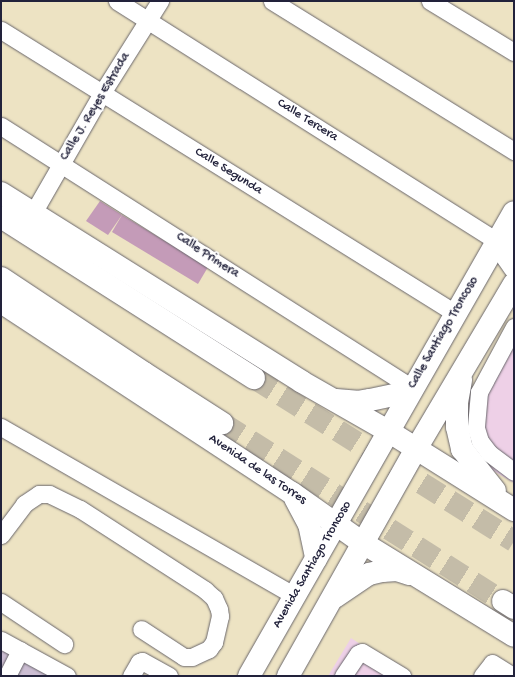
<!DOCTYPE html>
<html>
<head>
<meta charset="utf-8">
<style>
  body { margin:0 }
  #map { position:relative; width:515px; height:677px; overflow:hidden; background:#ede3c3; font-family:"Gochi Hand",sans-serif }
  div>[style] { position:absolute }
  .built>* { inset:0; background:#eed0e7 }
  .industrial>* { inset:0; background:#ccbed3 }
  .building>* { inset:0; background:#c49bb8 }
  .highway-tunnel>* { height:22px; margin-top:-11px; transform-origin:0; background:repeating-linear-gradient(90deg,#c4bca8 0 22px,transparent 0 33px) }
  .roads { filter:drop-shadow(0 0 1px #69666b) drop-shadow(0 0 1px #69666b) }
  .minor>* { height:17px; margin:-8.5px; padding:0 8.5px; transform-origin:8.5px; border-radius:8.5px; background:#fff }
  .major>* { height:22px; margin:-11px; padding:0 11px; transform-origin:11px; border-radius:11px; background:#fff }
  .highway>* { height:22px; margin:-11px; padding:0 11px; transform-origin:11px; border-radius:11px; background:#fff }
  span { translate:-50% -50%; white-space:nowrap; text-align:center; line-height:1.15; -webkit-text-stroke:4px #fff; paint-order:stroke }
  .street-label { font-size:13px; color:#22223b }
  .frame { position:absolute; inset:0; border:2px solid #22223b; pointer-events:none }
</style>
</head>
<body>
<div id="map">
  <div class="built">
    <div style="clip-path:polygon(514px 318px,514px 483px,485px 466px,468px 430px,469px 400px,475px 384px)"></div>
    <div style="clip-path:polygon(351px 638px,409px 676px,328px 676px)"></div>
  </div>
  <div class="industrial">
    <div style="clip-path:polygon(1px 634px,74px 676px,1px 676px)"></div>
  </div>
  <div class="building">
    <div style="clip-path:polygon(100px 201px,122px 215px,108px 235px,86px 221px)"></div>
    <div style="clip-path:polygon(122px 215px,208px 267px,198px 284px,112px 232px)"></div>
  </div>
  <div class="highway-tunnel">
    <div style="left:254px;top:378px;width:307px;rotate:32.1deg"></div>
    <div style="left:222px;top:423px;width:333px;rotate:32.4deg"></div>
  </div>
  <div class="roads">
    <div class="minor">
      <div style="left:117px;top:1px;width:449px;rotate:32.3deg"></div>
      <div style="left:272px;top:1px;width:285px;rotate:31.8deg"></div>
      <div style="left:430px;top:1px;width:98px;rotate:31.3deg"></div>
      <div style="left:1px;top:30px;width:535px;rotate:31.94deg"></div>
      <div style="left:1px;top:126px;width:488px;rotate:32.5deg"></div>
      <div style="left:33px;top:213px;width:138px;rotate:-60.1deg"></div>
      <div style="left:102px;top:93px;width:109px;rotate:-57.8deg"></div>
      <div style="left:514px;top:327px;width:74px;rotate:118.3deg"></div>
      <div style="left:479px;top:392px;width:36px;rotate:95deg"></div>
      <div style="left:476px;top:428px;width:14px;rotate:73deg"></div>
      <div style="left:480px;top:441px;width:15px;rotate:53deg"></div>
      <div style="left:489px;top:453px;width:31px;rotate:37deg"></div>
      <div style="left:1px;top:427px;width:339px;rotate:29.9deg"></div>
      <div style="left:1px;top:535px;width:39px;rotate:-53deg"></div>
      <div style="left:24px;top:504px;width:18px;rotate:-34deg"></div>
      <div style="left:39px;top:494px;width:10px"></div>
      <div style="left:49px;top:494px;width:34px;rotate:26deg"></div>
      <div style="left:80px;top:509px;width:149px;rotate:32.9deg"></div>
      <div style="left:205px;top:590px;width:12px;rotate:42deg"></div>
      <div style="left:214px;top:598px;width:12px;rotate:66deg"></div>
      <div style="left:219px;top:609px;width:7px;rotate:82deg"></div>
      <div style="left:220px;top:616px;width:27px;rotate:103deg"></div>
      <div style="left:214px;top:642px;width:9px;rotate:126deg"></div>
      <div style="left:209px;top:649px;width:19px;rotate:155deg"></div>
      <div style="left:192px;top:657px;width:8px;rotate:180deg"></div>
      <div style="left:184px;top:657px;width:51px;rotate:-146.9deg"></div>
      <div style="left:1px;top:602px;width:76px;rotate:33.7deg"></div>
      <div style="left:1px;top:640px;width:75px;rotate:28.6deg"></div>
      <div style="left:7px;top:676px;width:29px;rotate:-63deg"></div>
      <div style="left:131px;top:676px;width:16px;rotate:-60deg"></div>
      <div style="left:139px;top:662px;width:3px;rotate:-18deg"></div>
      <div style="left:142px;top:661px;width:31px;rotate:29deg"></div>
      <div style="left:343px;top:676px;width:27px;rotate:-56deg"></div>
      <div style="left:358px;top:654px;width:4px;rotate:-27deg"></div>
      <div style="left:362px;top:652px;width:47px;rotate:31deg"></div>
      <div style="left:482px;top:676px;width:16px;rotate:-52deg"></div>
      <div style="left:492px;top:663px;width:25px;rotate:32deg"></div>
    </div>
    <div class="major">
      <div style="left:1px;top:193px;width:355px;rotate:32.1deg"></div>
      <div style="left:302px;top:382px;width:99px;rotate:29.7deg"></div>
      <div style="left:388px;top:431px;width:149px;rotate:32.1deg"></div>
      <div style="left:512px;top:226px;width:25px;rotate:101deg"></div>
      <div style="left:507px;top:251px;width:7px;rotate:82deg"></div>
      <div style="left:508px;top:258px;width:11px;rotate:56deg"></div>
      <div style="left:1px;top:302px;width:348px;rotate:33.3deg"></div>
      <div style="left:292px;top:493px;width:87px;rotate:35.2deg"></div>
      <div style="left:363px;top:543px;width:177px;rotate:31.6deg"></div>
      <div style="left:461px;top:380px;width:23px;rotate:100deg"></div>
      <div style="left:457px;top:403px;width:24px;rotate:90deg"></div>
      <div style="left:457px;top:427px;width:23px;rotate:77deg"></div>
      <div style="left:462px;top:449px;width:53px;rotate:51.8deg"></div>
      <div style="left:336px;top:400px;width:21px;rotate:5deg"></div>
      <div style="left:357px;top:402px;width:13px;rotate:-9deg"></div>
      <div style="left:370px;top:400px;width:29px;rotate:-12deg"></div>
      <div style="left:398px;top:394px;width:16px;rotate:-22deg"></div>
      <div style="left:295px;top:498px;width:30px;rotate:62deg"></div>
      <div style="left:309px;top:524px;width:35px;rotate:78deg"></div>
      <div style="left:335px;top:597px;width:41px;rotate:-34.1deg"></div>
      <div style="left:369px;top:574px;width:13px;rotate:-13deg"></div>
      <div style="left:382px;top:571px;width:15px;rotate:-4deg"></div>
      <div style="left:397px;top:570px;width:13px;rotate:18deg"></div>
      <div style="left:249px;top:676px;width:534px;rotate:-60.27deg"></div>
      <div style="left:288px;top:676px;width:261px;rotate:-60.6deg"></div>
      <div style="left:416px;top:449px;width:192px;rotate:-59.3deg"></div>
    </div>
    <div class="highway">
      <div style="left:1px;top:217px;width:300px;rotate:32.5deg"></div>
      <div style="left:1px;top:278px;width:172px;rotate:33.6deg"></div>
      <div style="left:144px;top:373px;width:93px;rotate:32.7deg"></div>
      <div style="left:503px;top:601px;width:13px;rotate:32deg"></div>
    </div>
  </div>
  <div class="street-label">
    <span style="left:96px;top:107px;rotate:-59deg">Calle J. Reyes Estrada</span>
    <span style="left:307px;top:121px;rotate:32deg">Calle Tercera</span>
    <span style="left:228px;top:172px;rotate:32deg">Calle Segunda</span>
    <span style="left:207px;top:256px;rotate:33deg">Calle Primera</span>
    <span style="left:444px;top:333px;rotate:-60deg">Calle Santiago Troncoso</span>
    <span style="left:257px;top:470px;rotate:34deg">Avenida de las Torres</span>
    <span style="left:313px;top:565px;rotate:-60deg">Avenida Santiago Troncoso</span>
  </div>
  <div class="frame"></div>
</div>
</body>
</html>
